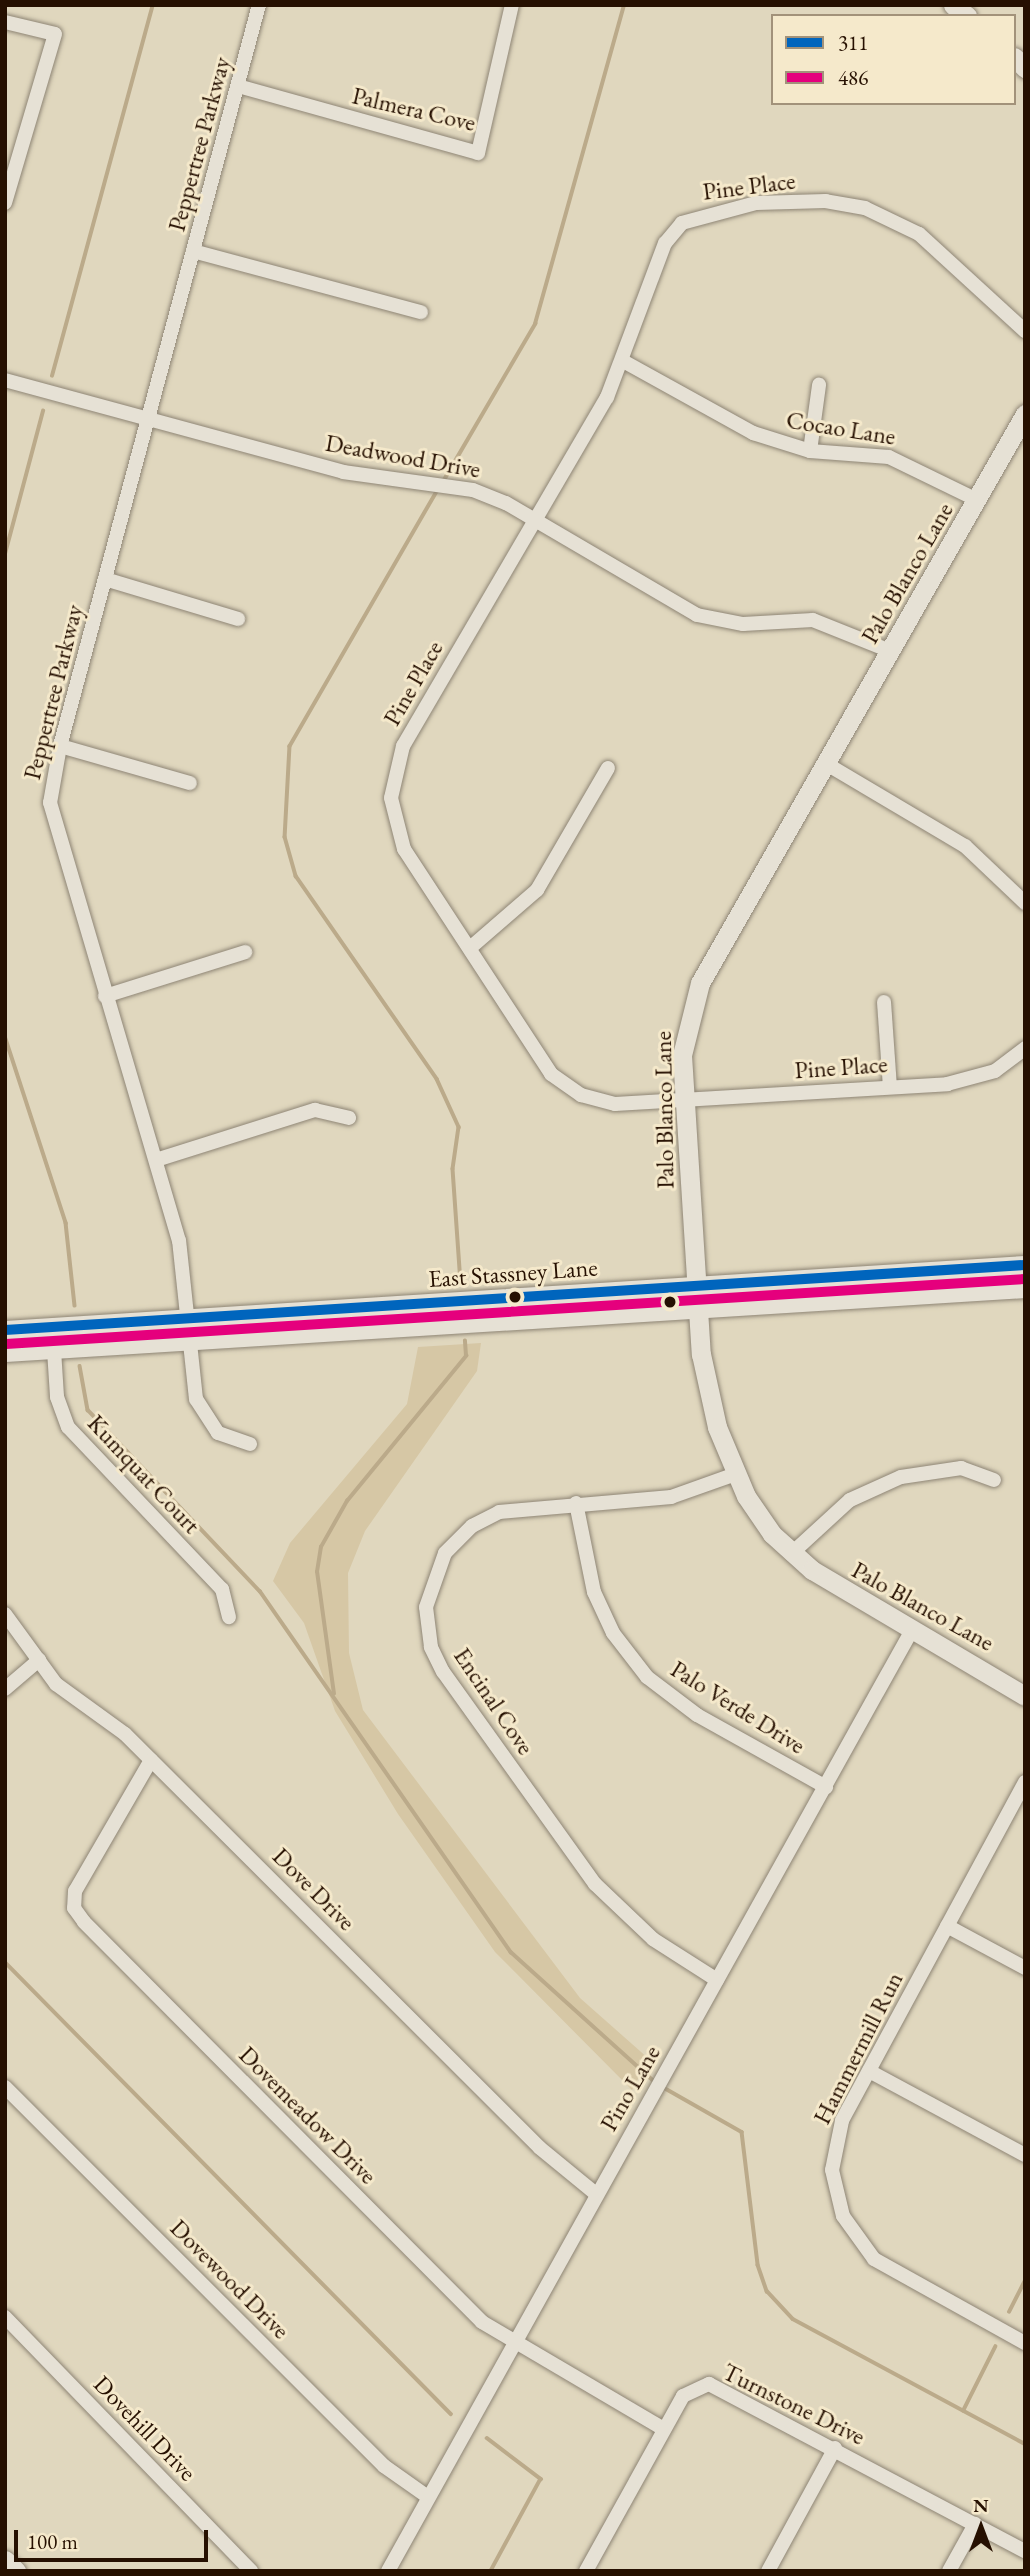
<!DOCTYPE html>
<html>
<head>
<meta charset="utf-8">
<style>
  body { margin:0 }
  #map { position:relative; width:1030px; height:2576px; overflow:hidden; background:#e0d7be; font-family:"EB Garamond",serif }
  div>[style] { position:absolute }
  .green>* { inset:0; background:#d6c7a5 }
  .stream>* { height:3.5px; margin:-1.75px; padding:0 1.75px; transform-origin:1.75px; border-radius:1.75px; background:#bbaa8a }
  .roads { filter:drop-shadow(0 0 2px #8e8575) drop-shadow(0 0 2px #8e8575) }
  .street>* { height:14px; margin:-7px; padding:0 7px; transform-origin:7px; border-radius:7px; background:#e6e1d5 }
  .secondary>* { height:19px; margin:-9.5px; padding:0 9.5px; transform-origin:9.5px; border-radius:9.5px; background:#e6e1d5 }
  .bus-1>* { height:10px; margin:-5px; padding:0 5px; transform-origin:5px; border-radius:5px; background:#0065bd }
  .bus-2>* { height:10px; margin:-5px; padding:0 5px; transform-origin:5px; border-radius:5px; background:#e5007d }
  .dots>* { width:19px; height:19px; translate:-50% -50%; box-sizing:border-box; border:4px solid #f5e9cb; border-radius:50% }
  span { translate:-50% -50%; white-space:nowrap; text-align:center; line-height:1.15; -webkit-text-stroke:6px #f5e9cb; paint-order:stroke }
  .street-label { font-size:24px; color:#261001 }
  .frame { position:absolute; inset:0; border:7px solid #261001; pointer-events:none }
  .legend { position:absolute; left:771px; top:14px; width:245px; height:91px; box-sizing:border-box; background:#f5e9cb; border:2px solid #a2927a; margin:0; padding:9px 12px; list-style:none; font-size:21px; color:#261001 }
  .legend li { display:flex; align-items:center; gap:14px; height:35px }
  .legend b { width:35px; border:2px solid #a2927a }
  .north { position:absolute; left:946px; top:2492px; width:70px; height:70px; -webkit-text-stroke:5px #f5e9cb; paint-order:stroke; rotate:0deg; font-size:19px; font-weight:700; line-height:28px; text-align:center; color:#261001 }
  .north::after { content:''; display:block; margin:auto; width:24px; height:32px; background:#261001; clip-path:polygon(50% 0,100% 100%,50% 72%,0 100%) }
  .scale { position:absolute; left:14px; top:2530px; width:194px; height:32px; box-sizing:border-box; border:4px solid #261001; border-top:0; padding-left:9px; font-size:21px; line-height:24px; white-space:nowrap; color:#261001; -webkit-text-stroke:5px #f5e9cb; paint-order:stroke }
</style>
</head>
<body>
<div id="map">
  <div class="green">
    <div style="clip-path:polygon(481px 1343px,477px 1371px,365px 1531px,348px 1573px,349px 1653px,363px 1710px,580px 1998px,649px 2059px,632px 2090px,495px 1952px,398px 1814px,335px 1711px,304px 1623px,273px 1581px,290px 1543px,407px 1404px,418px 1347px)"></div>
  </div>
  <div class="stream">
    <div style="left:52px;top:376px;width:385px;rotate:-74.8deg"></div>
    <div style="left:444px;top:480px;width:181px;rotate:-59.7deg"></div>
    <div style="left:535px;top:324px;width:331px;rotate:-74.4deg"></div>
    <div style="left:438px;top:490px;width:296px;rotate:120deg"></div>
    <div style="left:290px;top:746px;width:91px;rotate:93.1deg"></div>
    <div style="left:285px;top:837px;width:41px;rotate:74.2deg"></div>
    <div style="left:296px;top:876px;width:247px;rotate:55.2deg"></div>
    <div style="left:437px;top:1079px;width:53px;rotate:65.4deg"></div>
    <div style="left:459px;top:1127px;width:42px;rotate:98.1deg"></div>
    <div style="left:453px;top:1169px;width:115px;rotate:86deg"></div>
    <div style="left:5px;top:554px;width:148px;rotate:-75.1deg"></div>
    <div style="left:5px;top:1036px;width:197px;rotate:71.9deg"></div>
    <div style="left:66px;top:1223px;width:83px;rotate:83.8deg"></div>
    <div style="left:80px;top:1366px;width:45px;rotate:79.7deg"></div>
    <div style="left:88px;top:1410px;width:250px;rotate:46.5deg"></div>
    <div style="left:260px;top:1591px;width:440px;rotate:55.2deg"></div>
    <div style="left:511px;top:1952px;width:194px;rotate:42.1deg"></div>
    <div style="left:334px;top:1694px;width:123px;rotate:-97.9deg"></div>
    <div style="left:317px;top:1572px;width:25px;rotate:-81deg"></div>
    <div style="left:321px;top:1547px;width:53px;rotate:-60.5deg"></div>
    <div style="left:347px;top:1501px;width:188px;rotate:-50.6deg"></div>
    <div style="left:466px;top:1356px;width:15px;rotate:-94deg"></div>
    <div style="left:5px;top:1962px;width:635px;rotate:45.38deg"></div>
    <div style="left:661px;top:2086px;width:93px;rotate:29.6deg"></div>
    <div style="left:742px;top:2132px;width:134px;rotate:83.1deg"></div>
    <div style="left:758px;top:2265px;width:28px;rotate:71deg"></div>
    <div style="left:767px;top:2291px;width:38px;rotate:47deg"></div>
    <div style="left:793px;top:2319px;width:264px;rotate:28.3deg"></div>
    <div style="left:1009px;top:2312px;width:35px;rotate:-63deg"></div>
    <div style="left:963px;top:2411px;width:72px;rotate:-63.4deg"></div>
    <div style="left:487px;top:2438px;width:68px;rotate:37.2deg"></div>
    <div style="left:541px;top:2479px;width:105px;rotate:118.5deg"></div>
  </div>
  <div class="roads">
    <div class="street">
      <div style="left:5px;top:22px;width:51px;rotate:13.5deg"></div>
      <div style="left:55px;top:34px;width:176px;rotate:106.5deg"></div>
      <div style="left:238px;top:86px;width:249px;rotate:15.6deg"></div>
      <div style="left:478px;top:153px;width:152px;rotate:-77.1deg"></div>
      <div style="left:193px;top:251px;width:236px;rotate:15deg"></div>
      <div style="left:1025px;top:331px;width:144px;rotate:-137.5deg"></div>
      <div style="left:919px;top:234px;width:60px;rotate:-154.3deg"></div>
      <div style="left:865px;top:208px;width:40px;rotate:-170deg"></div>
      <div style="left:826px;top:201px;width:70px;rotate:178.4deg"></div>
      <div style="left:756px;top:203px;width:77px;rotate:164.9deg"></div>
      <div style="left:682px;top:223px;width:26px;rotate:130deg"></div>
      <div style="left:665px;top:243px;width:165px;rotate:110.6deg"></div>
      <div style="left:607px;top:397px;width:404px;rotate:120.3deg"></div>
      <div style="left:403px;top:746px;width:53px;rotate:103deg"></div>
      <div style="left:391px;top:798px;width:53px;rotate:75.7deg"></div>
      <div style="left:404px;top:849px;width:269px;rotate:56.8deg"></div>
      <div style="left:551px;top:1074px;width:37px;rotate:35deg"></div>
      <div style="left:581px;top:1095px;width:35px;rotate:15deg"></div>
      <div style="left:615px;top:1104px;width:333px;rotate:-3.4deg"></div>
      <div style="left:947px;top:1084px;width:50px;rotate:-15.2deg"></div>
      <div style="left:995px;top:1071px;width:38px;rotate:-37deg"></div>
      <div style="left:623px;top:361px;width:149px;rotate:29deg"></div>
      <div style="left:753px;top:433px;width:60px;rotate:17.5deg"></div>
      <div style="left:810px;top:451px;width:79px;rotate:4.3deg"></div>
      <div style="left:889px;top:457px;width:98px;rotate:26deg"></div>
      <div style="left:5px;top:380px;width:350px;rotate:15.2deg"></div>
      <div style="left:343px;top:472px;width:131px;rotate:7.9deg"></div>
      <div style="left:473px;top:490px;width:35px;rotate:22deg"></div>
      <div style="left:506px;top:503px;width:221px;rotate:30.4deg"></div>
      <div style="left:697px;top:615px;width:47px;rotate:11.1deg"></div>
      <div style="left:743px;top:624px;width:70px;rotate:-3.3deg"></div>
      <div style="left:813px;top:620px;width:83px;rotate:21.9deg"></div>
      <div style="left:810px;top:451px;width:67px;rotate:-82.2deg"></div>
      <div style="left:105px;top:579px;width:139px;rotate:16.7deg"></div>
      <div style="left:60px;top:746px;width:135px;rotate:15.9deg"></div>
      <div style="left:825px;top:763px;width:163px;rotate:30.7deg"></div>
      <div style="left:965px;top:846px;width:83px;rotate:43.5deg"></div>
      <div style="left:470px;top:948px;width:89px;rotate:-40.9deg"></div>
      <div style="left:537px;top:890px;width:141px;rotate:-59.8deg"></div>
      <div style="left:105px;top:996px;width:147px;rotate:-17.4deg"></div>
      <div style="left:884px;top:1002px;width:85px;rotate:86deg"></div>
      <div style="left:156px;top:1160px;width:167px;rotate:-17.5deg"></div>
      <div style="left:315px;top:1110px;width:35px;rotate:13deg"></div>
      <div style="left:54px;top:1350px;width:47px;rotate:86.3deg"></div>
      <div style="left:57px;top:1397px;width:32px;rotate:70deg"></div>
      <div style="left:68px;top:1427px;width:224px;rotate:46.5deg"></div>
      <div style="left:222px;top:1589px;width:29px;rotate:76deg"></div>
      <div style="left:250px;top:1444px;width:34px;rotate:-161deg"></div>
      <div style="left:218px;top:1433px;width:40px;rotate:-122.9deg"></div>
      <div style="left:196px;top:1399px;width:159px;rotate:-96.1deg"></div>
      <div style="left:179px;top:1241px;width:457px;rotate:-106.4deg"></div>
      <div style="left:50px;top:803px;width:58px;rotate:-80deg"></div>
      <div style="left:60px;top:746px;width:767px;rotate:-74.97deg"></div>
      <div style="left:576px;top:1503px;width:91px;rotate:78.6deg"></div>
      <div style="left:594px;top:1592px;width:45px;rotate:65.1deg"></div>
      <div style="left:613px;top:1633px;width:56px;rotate:52.3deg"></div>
      <div style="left:647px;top:1677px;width:63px;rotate:37.2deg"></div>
      <div style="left:697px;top:1715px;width:148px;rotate:29.2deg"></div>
      <div style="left:791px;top:1554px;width:80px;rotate:-42.5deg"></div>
      <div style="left:850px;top:1500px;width:56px;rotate:-24.3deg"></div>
      <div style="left:901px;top:1477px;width:61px;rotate:-8.5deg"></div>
      <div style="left:961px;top:1468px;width:35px;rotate:20deg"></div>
      <div style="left:5px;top:1614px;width:87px;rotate:53.9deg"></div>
      <div style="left:56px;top:1684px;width:85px;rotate:35.9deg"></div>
      <div style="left:125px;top:1734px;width:586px;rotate:44.93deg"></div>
      <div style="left:540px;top:2148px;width:72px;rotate:39.4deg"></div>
      <div style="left:5px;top:1689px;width:45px;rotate:-40.5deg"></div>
      <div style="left:151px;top:1760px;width:151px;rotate:120.1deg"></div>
      <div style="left:75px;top:1891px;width:17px;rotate:93deg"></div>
      <div style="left:74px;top:1908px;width:17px;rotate:54deg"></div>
      <div style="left:84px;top:1922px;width:564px;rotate:45.14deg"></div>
      <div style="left:482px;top:2322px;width:211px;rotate:30.5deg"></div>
      <div style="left:1025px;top:1782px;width:385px;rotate:118.4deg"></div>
      <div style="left:842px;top:2121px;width:50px;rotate:101.5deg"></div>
      <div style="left:832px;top:2170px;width:47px;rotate:76.6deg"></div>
      <div style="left:843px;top:2216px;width:53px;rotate:54.2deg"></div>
      <div style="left:874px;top:2259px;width:173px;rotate:29.1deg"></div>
      <div style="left:947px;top:1926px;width:89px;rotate:28.3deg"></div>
      <div style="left:717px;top:1980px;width:76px;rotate:-147.4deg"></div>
      <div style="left:653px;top:1939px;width:80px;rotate:-136.5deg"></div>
      <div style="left:595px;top:1884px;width:261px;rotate:-125.6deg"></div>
      <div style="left:443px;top:1672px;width:28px;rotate:-116deg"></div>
      <div style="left:431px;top:1647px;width:40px;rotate:-97.1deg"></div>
      <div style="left:426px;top:1607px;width:57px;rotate:-70.6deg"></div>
      <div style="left:445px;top:1553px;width:38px;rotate:-45deg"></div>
      <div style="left:472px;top:1526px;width:30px;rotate:-27deg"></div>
      <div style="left:499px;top:1512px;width:173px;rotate:-5deg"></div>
      <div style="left:671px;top:1497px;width:69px;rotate:-19.5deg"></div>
      <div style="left:869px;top:2071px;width:177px;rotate:28.3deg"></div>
      <div style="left:5px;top:2087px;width:536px;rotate:45deg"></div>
      <div style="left:384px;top:2466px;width:54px;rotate:35.2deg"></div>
      <div style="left:5px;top:2317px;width:354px;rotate:45.9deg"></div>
      <div style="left:388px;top:2571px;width:1079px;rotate:-60.89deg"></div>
      <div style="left:586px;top:2571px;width:200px;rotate:-61deg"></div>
      <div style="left:683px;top:2396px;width:29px;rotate:-25deg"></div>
      <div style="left:709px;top:2384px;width:357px;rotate:27.9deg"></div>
      <div style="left:768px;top:2571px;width:140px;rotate:-61.4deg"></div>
      <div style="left:949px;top:2571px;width:54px;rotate:-61deg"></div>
    </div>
    <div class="secondary">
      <div style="left:953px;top:5px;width:18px;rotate:38deg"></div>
      <div style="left:1014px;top:57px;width:16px;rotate:45deg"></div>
      <div style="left:1025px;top:414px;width:655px;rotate:119.73deg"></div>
      <div style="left:700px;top:983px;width:74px;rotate:104deg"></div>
      <div style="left:682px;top:1055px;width:300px;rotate:86.4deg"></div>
      <div style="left:701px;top:1354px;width:75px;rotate:77.6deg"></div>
      <div style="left:717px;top:1427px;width:75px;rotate:67.2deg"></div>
      <div style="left:746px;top:1496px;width:46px;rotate:55.6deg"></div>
      <div style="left:772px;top:1534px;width:54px;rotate:42deg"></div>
      <div style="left:812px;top:1570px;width:247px;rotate:30.6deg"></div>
      <div style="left:5px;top:1330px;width:1022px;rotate:-3.65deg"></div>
      <div style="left:5px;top:1352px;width:1022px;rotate:-3.59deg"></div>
      <div style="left:5px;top:2560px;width:16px;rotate:45deg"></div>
    </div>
  </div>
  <div class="bus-1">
    <div style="left:5px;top:1330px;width:1022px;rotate:-3.65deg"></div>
  </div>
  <div class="bus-2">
    <div style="left:6px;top:1344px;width:1021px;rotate:-3.65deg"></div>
  </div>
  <div class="dots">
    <div style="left:515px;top:1297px;background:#261001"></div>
    <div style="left:670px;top:1302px;background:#261001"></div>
  </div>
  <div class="street-label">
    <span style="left:414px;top:109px;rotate:13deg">Palmera Cove</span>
    <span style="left:199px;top:144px;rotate:-75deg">Peppertree Parkway</span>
    <span style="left:749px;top:186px;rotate:-7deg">Pine Place</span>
    <span style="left:841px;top:428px;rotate:9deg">Cocao Lane</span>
    <span style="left:403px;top:456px;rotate:10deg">Deadwood Drive</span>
    <span style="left:907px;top:573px;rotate:-60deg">Palo Blanco Lane</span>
    <span style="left:413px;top:683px;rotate:-60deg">Pine Place</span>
    <span style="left:53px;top:692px;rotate:-76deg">Peppertree Parkway</span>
    <span style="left:841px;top:1067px;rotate:-4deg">Pine Place</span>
    <span style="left:664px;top:1110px;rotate:-91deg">Palo Blanco Lane</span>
    <span style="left:513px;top:1273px;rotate:-4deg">East Stassney Lane</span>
    <span style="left:144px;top:1474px;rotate:47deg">Kumquat Court</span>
    <span style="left:923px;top:1606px;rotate:29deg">Palo Blanco Lane</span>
    <span style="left:494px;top:1701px;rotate:56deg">Encinal Cove</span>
    <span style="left:738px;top:1707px;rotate:32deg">Palo Verde Drive</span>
    <span style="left:314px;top:1889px;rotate:45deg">Dove Drive</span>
    <span style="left:858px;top:2048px;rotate:-63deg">Hammermill Run</span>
    <span style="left:630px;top:2088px;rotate:-60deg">Pino Lane</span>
    <span style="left:308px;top:2115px;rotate:45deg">Dovemeadow Drive</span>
    <span style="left:230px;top:2279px;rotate:45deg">Dovewood Drive</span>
    <span style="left:794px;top:2404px;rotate:26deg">Turnstone Drive</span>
    <span style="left:145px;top:2428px;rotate:46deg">Dovehill Drive</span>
  </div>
  <div class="frame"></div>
  <ul class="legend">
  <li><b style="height:9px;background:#0065bd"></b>311</li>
  <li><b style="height:9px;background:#e5007d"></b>486</li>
  </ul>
  <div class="north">N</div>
  <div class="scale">100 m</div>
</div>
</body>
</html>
